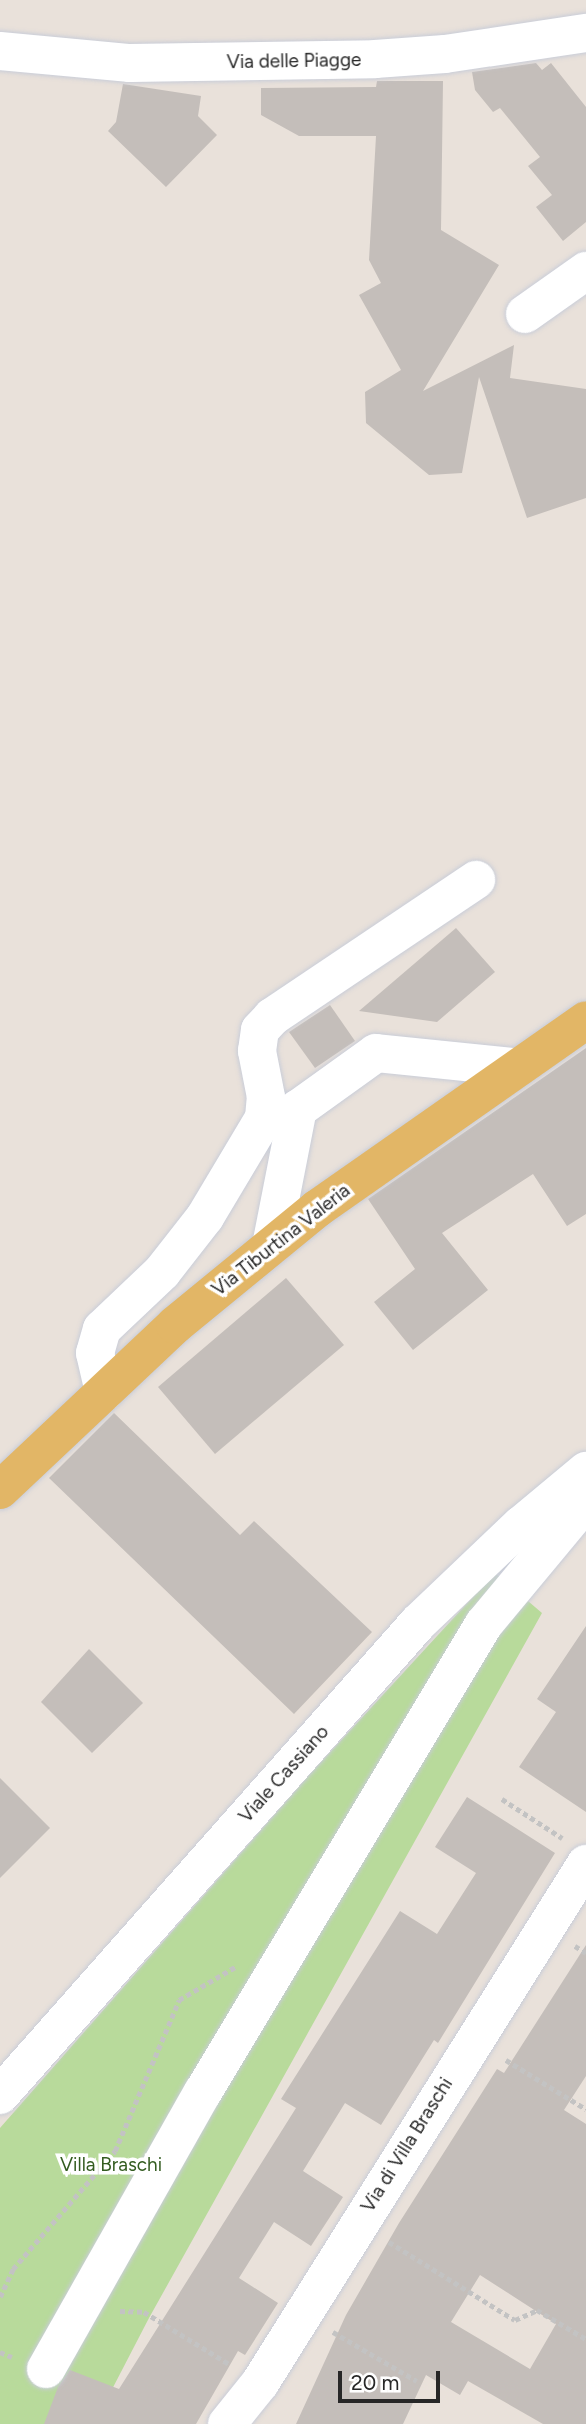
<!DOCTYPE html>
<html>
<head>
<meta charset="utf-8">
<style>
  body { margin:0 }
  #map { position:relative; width:586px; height:2424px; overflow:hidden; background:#e9e1da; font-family:Figtree,sans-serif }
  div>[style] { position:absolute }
  .green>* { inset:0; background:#b8da9b }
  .building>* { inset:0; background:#c4beba }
  .path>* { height:4.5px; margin-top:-2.25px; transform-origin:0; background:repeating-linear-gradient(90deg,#c3c3c3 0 5px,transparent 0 8.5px) }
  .roads { filter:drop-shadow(0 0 2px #c9cdd8) drop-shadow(0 0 2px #c9cdd8) }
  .minor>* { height:38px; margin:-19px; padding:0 19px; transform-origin:19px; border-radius:19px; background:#fff }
  .major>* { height:38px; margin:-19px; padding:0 19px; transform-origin:19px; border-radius:19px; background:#e2b666 }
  span { translate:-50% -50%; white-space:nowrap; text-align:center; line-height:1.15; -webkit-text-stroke:7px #fff; paint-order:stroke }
  .street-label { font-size:19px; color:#272727 }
  .park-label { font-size:19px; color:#335c20 }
  .scale { position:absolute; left:338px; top:2371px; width:102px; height:32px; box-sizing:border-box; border:4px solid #272727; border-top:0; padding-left:9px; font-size:21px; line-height:24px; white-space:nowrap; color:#272727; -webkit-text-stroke:5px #fff; paint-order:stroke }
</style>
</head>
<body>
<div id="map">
  <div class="green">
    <div style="clip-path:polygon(495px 1573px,542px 1613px,149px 2318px,94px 2424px,0 2424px,0 2128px,311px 1773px)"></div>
  </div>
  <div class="building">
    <div style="clip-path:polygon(536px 63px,542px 70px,551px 63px,586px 107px,586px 222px,563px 241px,536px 207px,552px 195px,528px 166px,540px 157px,500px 108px,493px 112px,475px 90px,472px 72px)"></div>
    <div style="clip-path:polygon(377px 81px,443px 81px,441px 230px,499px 265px,423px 391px,514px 345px,510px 378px,586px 389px,586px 498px,527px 518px,479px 377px,462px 473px,429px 475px,366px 423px,365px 392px,401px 370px,359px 295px,381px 283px,369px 260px,376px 136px,299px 136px,261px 115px,261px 88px,376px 87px)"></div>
    <div style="clip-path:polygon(123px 84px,201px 96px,198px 116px,217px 135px,166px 187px,108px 131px,116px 122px)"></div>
    <div style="clip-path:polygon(456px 928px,495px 972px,437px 1022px,359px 1011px)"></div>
    <div style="clip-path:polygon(330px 1005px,355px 1041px,315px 1068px,289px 1032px)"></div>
    <div style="clip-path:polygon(586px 1048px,586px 1214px,567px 1226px,533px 1174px,442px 1233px,488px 1290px,413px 1350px,374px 1302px,415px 1269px,368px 1199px)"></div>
    <div style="clip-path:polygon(286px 1278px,344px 1345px,215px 1454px,158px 1387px)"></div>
    <div style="clip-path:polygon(114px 1413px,240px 1535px,254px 1521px,372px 1632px,294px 1714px,49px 1478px)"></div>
    <div style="clip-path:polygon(586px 1626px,586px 1812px,519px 1767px,556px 1712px,537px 1699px)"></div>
    <div style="clip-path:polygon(89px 1649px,143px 1703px,92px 1753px,41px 1702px)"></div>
    <div style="clip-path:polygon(0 1778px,50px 1828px,0 1878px)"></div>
    <div style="clip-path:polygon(467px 1797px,555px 1853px,438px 2043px,434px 2040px,381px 2125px,345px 2103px,303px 2171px,343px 2197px,311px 2246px,274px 2222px,239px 2278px,278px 2303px,245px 2355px,238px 2351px,196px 2424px,44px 2424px,58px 2387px,70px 2370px,119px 2389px,296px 2108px,281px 2099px,400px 1911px,437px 1934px,476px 1873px,435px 1847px)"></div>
    <div style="clip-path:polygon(evenodd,586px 1945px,586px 2076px,564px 2110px,586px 2124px,586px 2424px,543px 2424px,468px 2381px,460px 2395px,426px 2375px,403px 2424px,296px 2424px,346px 2315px,399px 2223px,497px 2069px,504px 2073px,586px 1945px,480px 2275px,556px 2324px,530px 2369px,451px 2322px,480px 2275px)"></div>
  </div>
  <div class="path">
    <div style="left:502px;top:1799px;width:72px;rotate:33deg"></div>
    <div style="left:575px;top:1946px;width:13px;rotate:32deg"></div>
    <div style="left:506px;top:2060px;width:94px;rotate:31.5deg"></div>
    <div style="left:389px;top:2242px;width:148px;rotate:31.8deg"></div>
    <div style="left:515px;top:2320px;width:24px;rotate:-24deg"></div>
    <div style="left:537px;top:2310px;width:57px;rotate:30.6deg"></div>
    <div style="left:0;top:2297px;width:31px;rotate:-65deg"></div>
    <div style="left:13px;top:2269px;width:156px;rotate:-49.2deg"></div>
    <div style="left:115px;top:2151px;width:164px;rotate:-67deg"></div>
    <div style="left:179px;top:2000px;width:65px;rotate:-30.5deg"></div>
    <div style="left:120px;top:2311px;width:24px;rotate:2deg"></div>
    <div style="left:144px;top:2312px;width:100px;rotate:31.5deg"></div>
    <div style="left:333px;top:2332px;width:97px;rotate:30.3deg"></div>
    <div style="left:0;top:2352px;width:13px;rotate:23deg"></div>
  </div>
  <div class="roads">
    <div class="minor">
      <div style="left:0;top:51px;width:131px;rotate:5.3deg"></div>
      <div style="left:130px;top:63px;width:245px;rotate:-0.9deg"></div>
      <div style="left:375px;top:59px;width:70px;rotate:-4.1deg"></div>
      <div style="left:445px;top:54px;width:143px;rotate:-8.5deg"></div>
      <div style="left:525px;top:314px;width:75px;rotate:-35.2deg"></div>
      <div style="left:271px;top:1246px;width:140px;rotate:-78.9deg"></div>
      <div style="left:298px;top:1109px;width:96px;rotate:-35.7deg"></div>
      <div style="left:376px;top:1053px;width:140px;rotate:5.8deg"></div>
      <div style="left:104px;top:1392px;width:40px;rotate:-103deg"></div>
      <div style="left:95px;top:1353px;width:25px;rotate:-74deg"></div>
      <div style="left:102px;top:1329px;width:83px;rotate:-43.5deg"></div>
      <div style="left:162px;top:1272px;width:70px;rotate:-52deg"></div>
      <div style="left:205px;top:1217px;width:115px;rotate:-59.2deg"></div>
      <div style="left:264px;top:1118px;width:21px;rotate:-85deg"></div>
      <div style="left:266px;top:1097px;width:47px;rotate:-101.1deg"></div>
      <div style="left:257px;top:1051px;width:21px;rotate:-82deg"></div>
      <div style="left:260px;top:1030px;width:18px;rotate:-47deg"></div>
      <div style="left:272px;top:1017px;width:246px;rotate:-33.9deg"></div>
      <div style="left:0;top:2095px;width:630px;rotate:-48.47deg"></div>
      <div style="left:418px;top:1623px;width:142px;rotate:-43.6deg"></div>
      <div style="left:521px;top:1525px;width:85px;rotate:-39.7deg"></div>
      <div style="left:46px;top:2369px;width:318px;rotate:-60.5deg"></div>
      <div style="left:203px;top:2092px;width:546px;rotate:-59.02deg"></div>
      <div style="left:484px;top:1624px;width:160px;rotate:-50.3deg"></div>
      <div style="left:227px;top:2424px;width:53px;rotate:-51.2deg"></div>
      <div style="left:260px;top:2383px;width:613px;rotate:-57.87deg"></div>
    </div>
    <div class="major">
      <div style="left:0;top:1490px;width:241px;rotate:-43.3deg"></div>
      <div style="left:175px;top:1325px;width:185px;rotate:-39.3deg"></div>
      <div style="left:318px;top:1208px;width:327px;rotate:-35deg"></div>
    </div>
  </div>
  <div class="street-label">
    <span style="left:294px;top:61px;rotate:-1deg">Via delle Piagge</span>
    <span style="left:281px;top:1240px;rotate:-38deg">Via Tiburtina Valeria</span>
    <span style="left:284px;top:1774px;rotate:-48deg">Viale Cassiano</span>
    <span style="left:407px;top:2145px;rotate:-58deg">Via di Villa Braschi</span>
  </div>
  <div class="park-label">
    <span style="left:111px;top:2165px">Villa Braschi</span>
  </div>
  <div class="scale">20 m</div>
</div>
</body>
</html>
